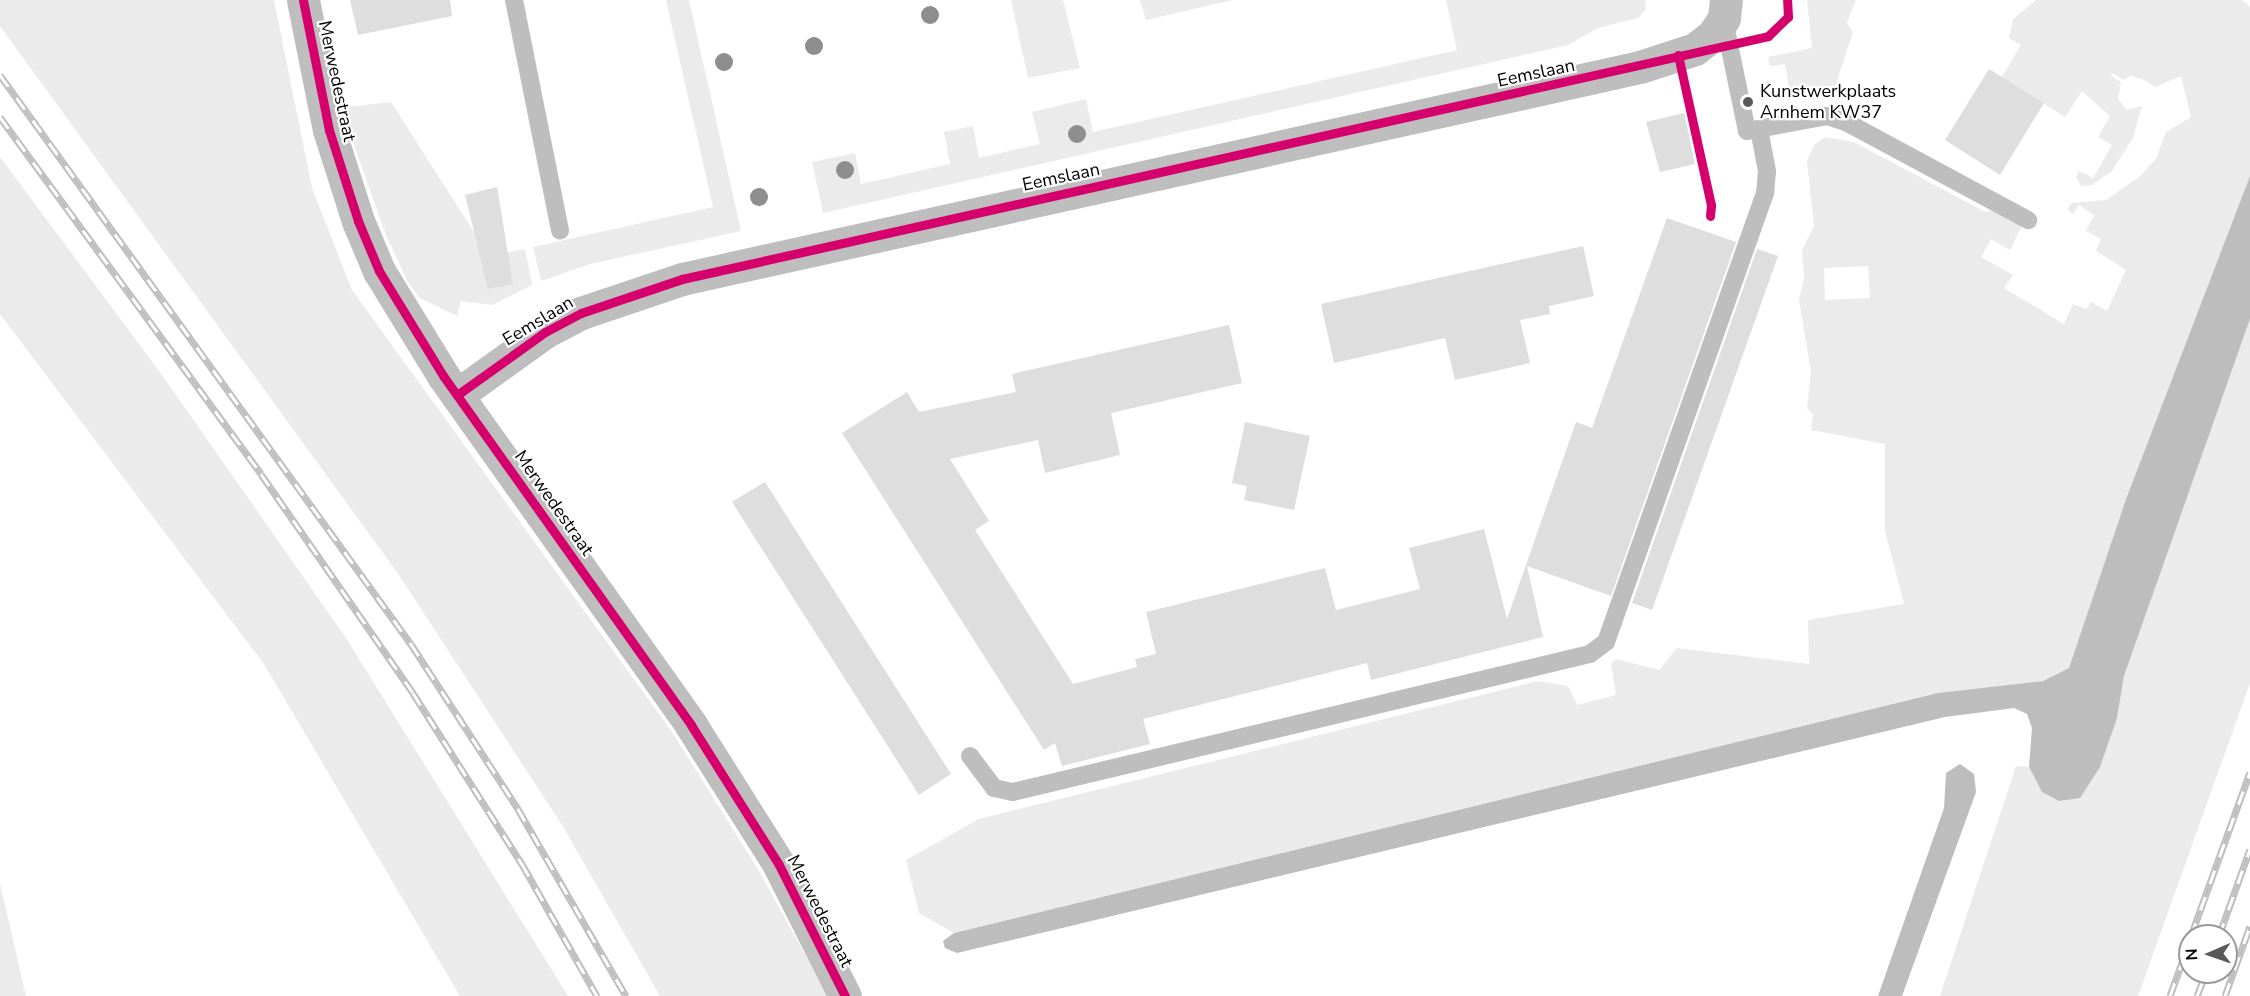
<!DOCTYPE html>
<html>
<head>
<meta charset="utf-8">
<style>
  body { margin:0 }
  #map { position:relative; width:2250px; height:996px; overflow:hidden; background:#fff; font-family:"Nunito Sans",sans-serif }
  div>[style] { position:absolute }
  .green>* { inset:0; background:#ebebeb }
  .water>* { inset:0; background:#bdbdbd }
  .building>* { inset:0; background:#dedede }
  .service>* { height:18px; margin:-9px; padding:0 9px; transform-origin:9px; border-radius:9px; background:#bebebe }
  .minor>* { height:33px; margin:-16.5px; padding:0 16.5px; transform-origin:16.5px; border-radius:16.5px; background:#bebebe }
  .rail>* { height:7px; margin-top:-3.5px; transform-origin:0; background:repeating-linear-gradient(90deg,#fff 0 14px,#bebebe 0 28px); box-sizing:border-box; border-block:2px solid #bebebe }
  .cycleway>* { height:9px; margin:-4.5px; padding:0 4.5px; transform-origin:4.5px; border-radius:4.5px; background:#d6006c }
  .trees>* { width:18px; height:18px; margin:-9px; border-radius:50%; background:#8e8e8e }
  .dots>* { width:16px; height:16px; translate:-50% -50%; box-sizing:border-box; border:3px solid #fff; border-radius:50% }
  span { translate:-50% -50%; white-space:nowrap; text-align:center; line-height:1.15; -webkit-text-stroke:4.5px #fff; paint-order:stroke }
  .street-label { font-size:18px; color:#000 }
  .poi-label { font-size:18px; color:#000 }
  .left { translate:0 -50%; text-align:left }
  .north { position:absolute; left:2178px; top:924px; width:60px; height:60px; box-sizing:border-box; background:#fff; border:2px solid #999; border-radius:50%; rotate:268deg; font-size:16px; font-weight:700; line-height:24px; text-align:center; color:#000 }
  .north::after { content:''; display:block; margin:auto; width:21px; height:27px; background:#595959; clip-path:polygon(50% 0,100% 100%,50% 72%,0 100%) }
</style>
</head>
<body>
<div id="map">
  <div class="green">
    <div style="clip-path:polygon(0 0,274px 0,312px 188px,352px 290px,672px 732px,759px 871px,828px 996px,660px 996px,562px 825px,399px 575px,0 26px)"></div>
    <div style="clip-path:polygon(666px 0,689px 0,741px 231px,590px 264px,541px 281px,533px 247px,713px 207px)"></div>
    <div style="clip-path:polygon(1011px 0,1063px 0,1080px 68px,1028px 78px)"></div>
    <div style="clip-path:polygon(1140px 0,1233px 0,1146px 20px)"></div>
    <div style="clip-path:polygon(1446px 0,1645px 0,1646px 9px,1638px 18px,1598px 28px,1568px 45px,823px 213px,812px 162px,855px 153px,861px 184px,950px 164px,944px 132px,973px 126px,979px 158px,1040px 144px,1032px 112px,1086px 99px,1093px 132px,1457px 50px)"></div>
    <div style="clip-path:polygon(1807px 0,1856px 0,1847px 23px,1853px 32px,1834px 90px,1826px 95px,1791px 99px,1785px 64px,1770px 66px,1768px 57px,1812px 48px)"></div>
    <div style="clip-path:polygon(evenodd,2036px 0,2242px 0,2250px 7px,2250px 176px,2126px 499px,2069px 668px,2043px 681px,1938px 693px,954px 933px,919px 913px,906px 860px,979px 819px,1538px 681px,1568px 686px,1577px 705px,1616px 695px,1611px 664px,1616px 659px,1659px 670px,1677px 648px,1809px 664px,1808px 620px,1904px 604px,1885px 531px,1885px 444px,1811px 430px,1813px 415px,1807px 408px,1811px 372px,1799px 300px,1804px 278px,1802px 250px,1814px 226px,1807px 161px,1814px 145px,1825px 137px,1854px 142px,1985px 212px,1999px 209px,2023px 223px,2010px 250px,1991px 239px,1981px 257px,2013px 275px,2004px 288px,2064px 324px,2073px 304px,2086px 309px,2091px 302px,2107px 311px,2126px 270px,2096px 251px,2101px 239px,2086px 231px,2094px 215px,2079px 205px,2073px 214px,2067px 209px,2072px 203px,2106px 200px,2139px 177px,2156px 159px,2166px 132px,2191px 117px,2181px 76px,2155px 87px,2144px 80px,2131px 76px,2123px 80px,2113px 73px,2111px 76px,2121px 82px,2118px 99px,2127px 110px,2142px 106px,2133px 138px,2112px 171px,2092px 185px,2081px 186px,2076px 177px,2079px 171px,2093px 178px,2112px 145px,2098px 137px,2110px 116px,2082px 91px,2065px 117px,2002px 77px,2021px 45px,2009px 38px,2013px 19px,2036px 0,1868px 266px,1870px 298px,1825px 300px,1824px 268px,1868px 266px)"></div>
    <div style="clip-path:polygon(391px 102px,489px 256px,525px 249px,532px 285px,492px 305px,461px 301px,457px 316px,420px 298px,408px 282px,386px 235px,342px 111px,346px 107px)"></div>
    <div style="clip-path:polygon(0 157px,162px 375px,346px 638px,568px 996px,460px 996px,264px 664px,0 314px)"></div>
    <div style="clip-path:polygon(2250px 319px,2250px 683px,2138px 996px,1940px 996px,2016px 766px,2029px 767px,2042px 792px,2117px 718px,2124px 676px)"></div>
    <div style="clip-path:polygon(0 884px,26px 996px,0 996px)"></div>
  </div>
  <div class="water">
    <div style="clip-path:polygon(2250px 176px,2250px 319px,2124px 676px,2117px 718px,2100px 767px,2080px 798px,2059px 801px,2042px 792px,2029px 767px,2032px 728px,2027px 714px,2014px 708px,1945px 717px,957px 953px,945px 948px,943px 941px,954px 933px,1938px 693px,2043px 681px,2069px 668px,2126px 499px)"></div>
    <div style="clip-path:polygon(1960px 764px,1974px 774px,1976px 792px,1902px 996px,1878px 996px,1944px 808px,1946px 773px)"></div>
  </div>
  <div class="building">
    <div style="clip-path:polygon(350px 0,450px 0,452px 16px,358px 35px)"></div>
    <div style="clip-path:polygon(1989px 69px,2044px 103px,2000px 175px,1945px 140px)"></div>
    <div style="clip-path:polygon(1684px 113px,1695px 164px,1660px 172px,1646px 122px)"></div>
    <div style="clip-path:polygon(497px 187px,513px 284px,488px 289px,465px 195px)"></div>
    <div style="clip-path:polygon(1667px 218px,1736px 242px,1611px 596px,1527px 566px,1543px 637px,1371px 680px,1367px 663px,1143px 719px,1150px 744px,1062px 766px,1055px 743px,1044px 750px,842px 433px,907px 392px,919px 412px,1016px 392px,1012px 374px,1229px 325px,1242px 383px,1111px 413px,1120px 455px,1045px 473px,1038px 440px,950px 459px,989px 521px,975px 530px,1073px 684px,1137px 667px,1135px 659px,1156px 654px,1146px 612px,1325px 568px,1336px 610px,1420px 589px,1409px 548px,1484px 529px,1507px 619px,1576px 422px,1592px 428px)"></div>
    <div style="clip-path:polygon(1583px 246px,1594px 296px,1549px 306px,1550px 314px,1520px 320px,1530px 363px,1455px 380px,1445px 338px,1334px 363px,1321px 304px)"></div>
    <div style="clip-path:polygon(1757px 249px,1778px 256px,1652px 610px,1632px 603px)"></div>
    <div style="clip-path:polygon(1245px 422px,1310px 436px,1294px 510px,1244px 500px,1247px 486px,1232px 483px)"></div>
    <div style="clip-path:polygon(765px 482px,951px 774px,919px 795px,732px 502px)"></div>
  </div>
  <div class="service">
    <div style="left:514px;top:0;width:235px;rotate:78.7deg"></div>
    <div style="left:1724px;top:20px;width:113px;rotate:78.3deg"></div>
    <div style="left:1747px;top:131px;width:81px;rotate:-10.6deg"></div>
    <div style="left:1827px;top:116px;width:20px;rotate:18deg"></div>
    <div style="left:1846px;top:122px;width:207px;rotate:28.3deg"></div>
    <div style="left:970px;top:756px;width:40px;rotate:53deg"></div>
    <div style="left:994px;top:788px;width:19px;rotate:12deg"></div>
    <div style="left:1013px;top:792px;width:593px;rotate:-13.45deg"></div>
    <div style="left:1590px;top:654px;width:20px;rotate:-37deg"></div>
    <div style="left:1606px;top:642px;width:475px;rotate:-70.5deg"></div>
    <div style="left:1765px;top:194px;width:23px;rotate:-85deg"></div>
    <div style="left:1767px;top:171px;width:43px;rotate:-100.8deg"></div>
  </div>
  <div class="minor">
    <div style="left:303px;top:0;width:133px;rotate:78.7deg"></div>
    <div style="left:329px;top:130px;width:96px;rotate:72.3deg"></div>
    <div style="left:358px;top:221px;width:54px;rotate:67.2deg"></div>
    <div style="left:379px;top:271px;width:124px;rotate:58.5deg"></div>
    <div style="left:444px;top:377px;width:427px;rotate:54.6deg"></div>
    <div style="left:691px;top:725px;width:165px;rotate:57.8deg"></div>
    <div style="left:779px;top:865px;width:147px;rotate:63.3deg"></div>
    <div style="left:457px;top:395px;width:108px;rotate:-35.6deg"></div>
    <div style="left:545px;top:332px;width:41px;rotate:-27.8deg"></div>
    <div style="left:581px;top:313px;width:107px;rotate:-18.6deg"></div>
    <div style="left:682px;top:279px;width:981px;rotate:-12.48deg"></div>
    <div style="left:1640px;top:67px;width:58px;rotate:-18.1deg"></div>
    <div style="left:1695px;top:49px;width:23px;rotate:-38deg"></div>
    <div style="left:1713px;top:35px;width:20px;rotate:-57deg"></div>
    <div style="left:1724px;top:18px;width:18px;rotate:-84deg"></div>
  </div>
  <div class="rail">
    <div style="left:0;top:75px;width:702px;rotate:54.16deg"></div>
    <div style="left:411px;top:644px;width:197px;rotate:57deg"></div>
    <div style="left:518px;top:809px;width:216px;rotate:60deg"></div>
    <div style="left:0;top:117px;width:442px;rotate:53.8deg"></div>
    <div style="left:261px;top:474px;width:267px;rotate:55.2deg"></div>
    <div style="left:413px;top:693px;width:203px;rotate:57.5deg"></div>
    <div style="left:522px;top:864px;width:152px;rotate:60.4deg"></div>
    <div style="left:2191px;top:936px;width:174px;rotate:-70.2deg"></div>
    <div style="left:2219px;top:936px;width:92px;rotate:-70.4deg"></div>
    <div style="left:2170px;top:996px;width:59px;rotate:-70.3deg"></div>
    <div style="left:2197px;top:996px;width:26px;rotate:-69deg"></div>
    <div style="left:2225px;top:996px;width:74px;rotate:-70.3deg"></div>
  </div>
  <div class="cycleway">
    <div style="left:303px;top:0;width:133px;rotate:78.7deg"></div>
    <div style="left:329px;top:130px;width:96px;rotate:72.3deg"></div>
    <div style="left:358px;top:221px;width:54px;rotate:67.2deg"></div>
    <div style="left:379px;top:271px;width:124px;rotate:58.5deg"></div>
    <div style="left:444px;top:377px;width:427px;rotate:54.6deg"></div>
    <div style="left:691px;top:725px;width:165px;rotate:57.8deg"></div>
    <div style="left:779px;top:865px;width:147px;rotate:63.3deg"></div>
    <div style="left:1678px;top:55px;width:154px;rotate:77.6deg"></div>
    <div style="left:1711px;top:205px;width:11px;rotate:95deg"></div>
    <div style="left:457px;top:395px;width:108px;rotate:-35.6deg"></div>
    <div style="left:545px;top:332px;width:41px;rotate:-27.8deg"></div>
    <div style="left:581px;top:313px;width:107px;rotate:-18.6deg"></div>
    <div style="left:682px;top:279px;width:1113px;rotate:-12.61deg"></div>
    <div style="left:1768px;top:36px;width:28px;rotate:-44deg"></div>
    <div style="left:1788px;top:17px;width:17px;rotate:-93deg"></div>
  </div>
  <div class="trees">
    <div style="left:930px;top:15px"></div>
    <div style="left:814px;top:46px"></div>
    <div style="left:724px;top:62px"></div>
    <div style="left:1077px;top:134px"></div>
    <div style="left:845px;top:170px"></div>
    <div style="left:759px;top:197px"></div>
  </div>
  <div class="dots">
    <div style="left:1748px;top:102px;background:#595959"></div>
  </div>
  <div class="street-label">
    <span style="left:1536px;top:73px;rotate:-12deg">Eemslaan</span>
    <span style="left:337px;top:81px;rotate:78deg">Merwedestraat</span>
    <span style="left:1061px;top:177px;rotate:-12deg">Eemslaan</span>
    <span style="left:538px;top:321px;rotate:-31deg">Eemslaan</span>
    <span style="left:554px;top:503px;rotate:55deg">Merwedestraat</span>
    <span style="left:820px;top:911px;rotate:63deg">Merwedestraat</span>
  </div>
  <div class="poi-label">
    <span class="left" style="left:1760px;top:102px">Kunstwerkplaats<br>Arnhem KW37</span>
  </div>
  <div class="north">N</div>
</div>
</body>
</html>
